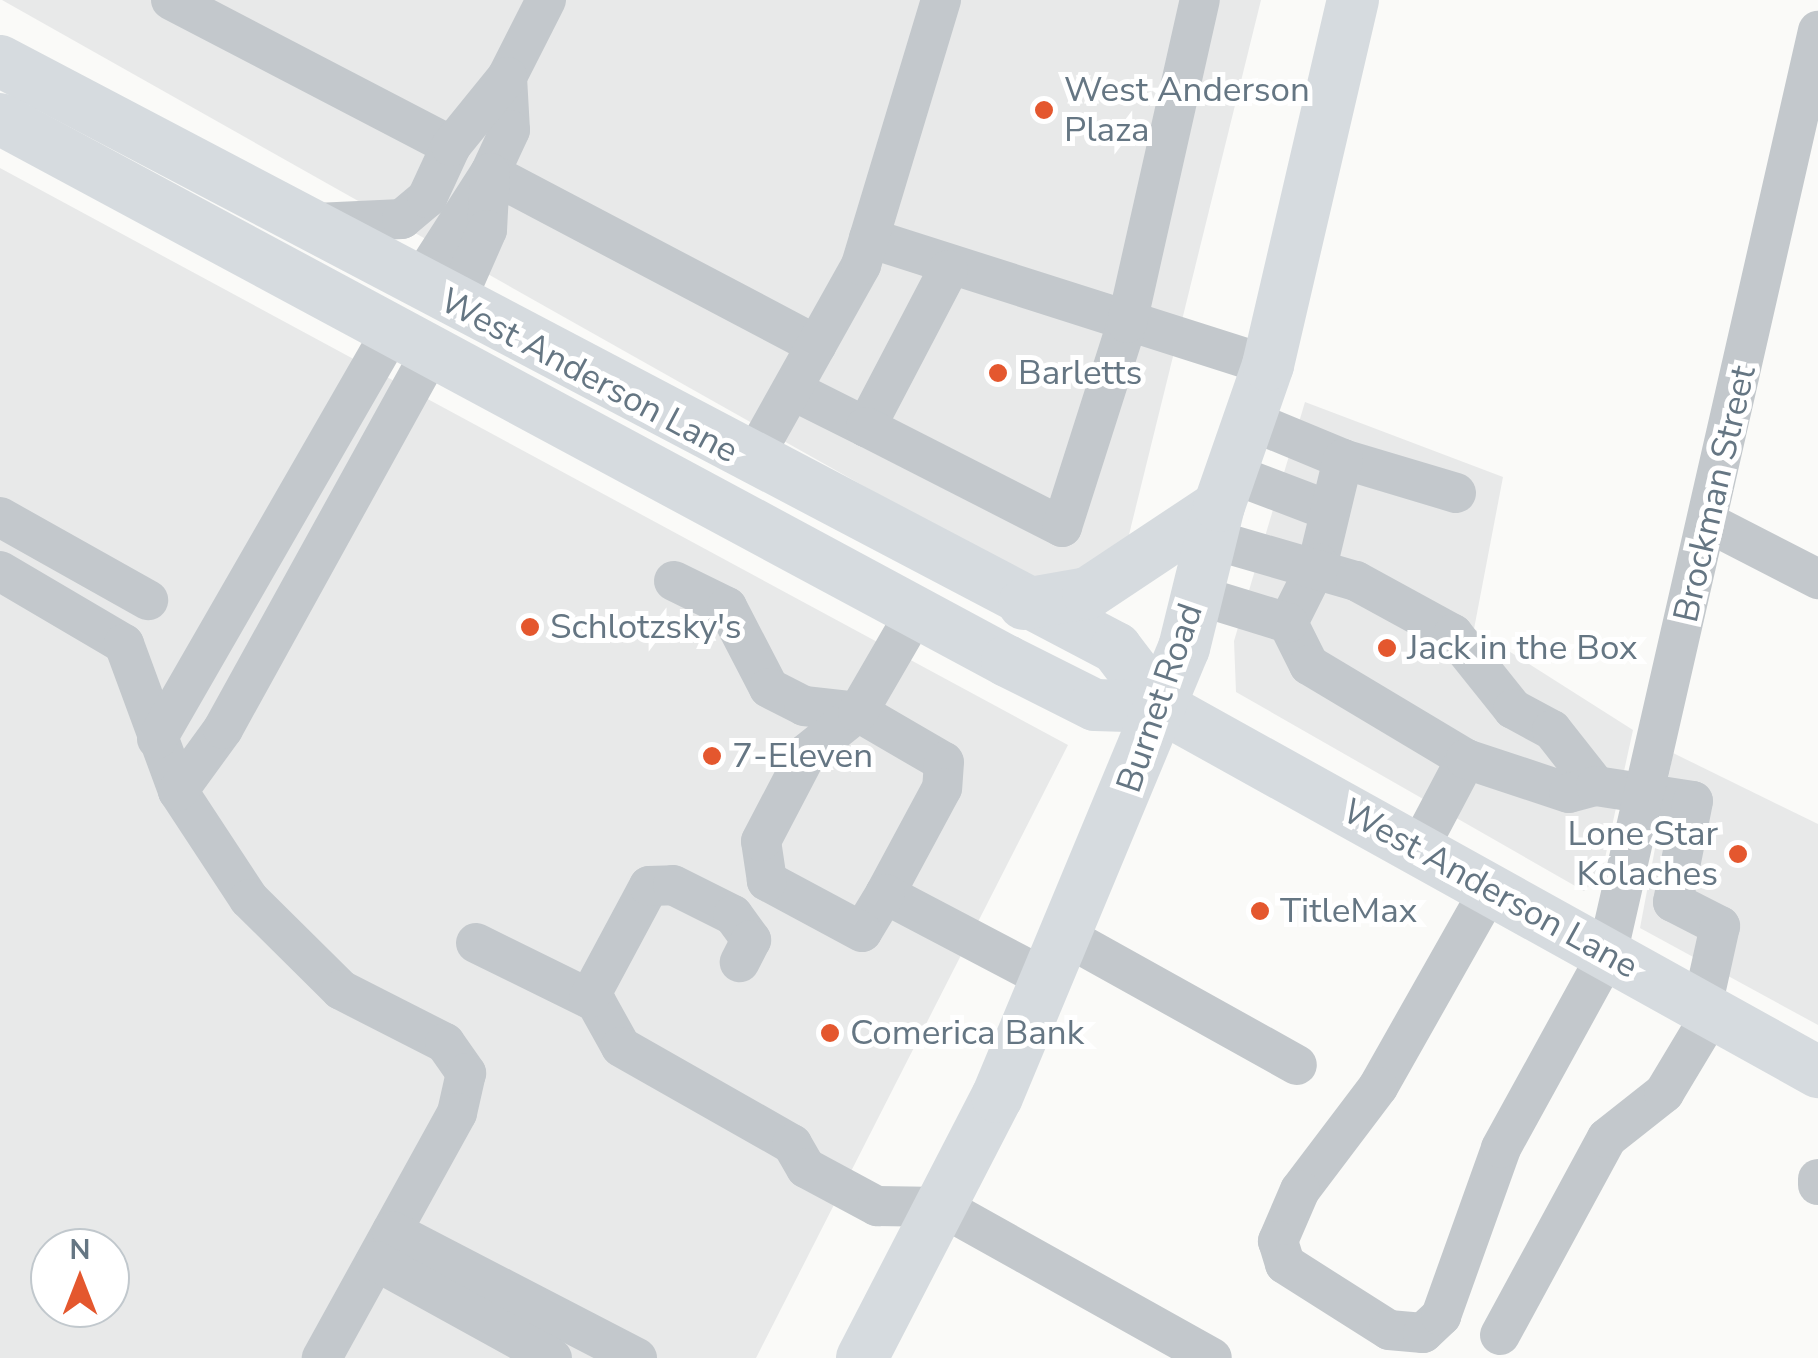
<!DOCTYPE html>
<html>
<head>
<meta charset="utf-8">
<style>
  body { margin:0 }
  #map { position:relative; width:1818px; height:1358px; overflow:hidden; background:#fafaf8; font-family:"Nunito Sans",sans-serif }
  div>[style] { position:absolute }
  .built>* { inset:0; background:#e8e9e9 }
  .minor>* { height:40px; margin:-20px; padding:0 20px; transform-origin:20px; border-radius:20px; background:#c3c8cc }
  .major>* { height:52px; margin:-26px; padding:0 26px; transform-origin:26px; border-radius:26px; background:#d6dbdf }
  .dots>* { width:28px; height:28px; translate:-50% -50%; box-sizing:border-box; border:5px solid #fff; border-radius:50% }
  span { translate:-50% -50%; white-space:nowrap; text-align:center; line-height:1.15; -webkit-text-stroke:10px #fff; paint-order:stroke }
  .poi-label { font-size:35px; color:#657683 }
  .left { translate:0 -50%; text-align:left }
  .right { translate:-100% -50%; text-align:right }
  .street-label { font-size:35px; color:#657683 }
  .north { position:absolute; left:30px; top:1228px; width:100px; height:100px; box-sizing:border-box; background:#fff; border:2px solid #c1c8cd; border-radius:50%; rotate:0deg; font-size:28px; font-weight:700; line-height:40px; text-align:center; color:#657683 }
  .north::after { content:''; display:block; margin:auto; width:35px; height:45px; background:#e4572e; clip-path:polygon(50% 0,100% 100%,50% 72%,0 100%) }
</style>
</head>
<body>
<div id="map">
  <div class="built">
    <div style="clip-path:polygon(2px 0,1261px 0,1124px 555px,1041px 586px)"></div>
    <div style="clip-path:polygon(evenodd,0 168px,1068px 745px,756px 1358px,0 1358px,0 168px,50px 1248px,110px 1248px,110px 1308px,50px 1308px,50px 1248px)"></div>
    <div style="clip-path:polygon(1305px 402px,1503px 477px,1474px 629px,1633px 730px,1602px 872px,1584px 891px,1236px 692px,1234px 641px)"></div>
    <div style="clip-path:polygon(1673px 753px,1818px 824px,1818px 1025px,1640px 928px)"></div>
  </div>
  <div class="minor">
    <div style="left:171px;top:0;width:316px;rotate:27.5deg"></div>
    <div style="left:546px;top:0;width:86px;rotate:116.9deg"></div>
    <div style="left:507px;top:77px;width:53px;rotate:86.8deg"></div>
    <div style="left:510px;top:130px;width:47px;rotate:114.9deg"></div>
    <div style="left:490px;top:173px;width:369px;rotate:27.8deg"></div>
    <div style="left:316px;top:223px;width:86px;rotate:-2.7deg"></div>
    <div style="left:402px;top:219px;width:33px;rotate:-40deg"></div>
    <div style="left:427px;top:198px;width:57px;rotate:-65.2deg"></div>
    <div style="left:451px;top:146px;width:89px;rotate:-50.9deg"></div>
    <div style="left:869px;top:238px;width:419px;rotate:17.7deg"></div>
    <div style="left:418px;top:285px;width:133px;rotate:-57.3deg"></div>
    <div style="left:490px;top:173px;width:57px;rotate:93deg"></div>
    <div style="left:487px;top:230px;width:82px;rotate:113.7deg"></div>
    <div style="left:792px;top:390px;width:83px;rotate:26.6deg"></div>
    <div style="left:866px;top:427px;width:177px;rotate:-62.4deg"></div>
    <div style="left:1249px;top:420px;width:102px;rotate:22.5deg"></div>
    <div style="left:866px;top:427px;width:220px;rotate:27deg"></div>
    <div style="left:1062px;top:527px;width:214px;rotate:-72.3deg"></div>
    <div style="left:1127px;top:323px;width:331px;rotate:-77.3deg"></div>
    <div style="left:751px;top:462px;width:226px;rotate:-60.8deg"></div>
    <div style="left:861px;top:265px;width:277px;rotate:-73.2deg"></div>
    <div style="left:1230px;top:473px;width:107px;rotate:20.8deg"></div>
    <div style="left:1456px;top:493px;width:118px;rotate:-163.3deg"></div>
    <div style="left:1343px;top:459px;width:107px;rotate:103.5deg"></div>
    <div style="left:1318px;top:563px;width:67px;rotate:116.6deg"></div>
    <div style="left:1288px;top:623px;width:47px;rotate:63.4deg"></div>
    <div style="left:1309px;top:665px;width:183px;rotate:30.9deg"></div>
    <div style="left:0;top:517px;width:170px;rotate:29.3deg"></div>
    <div style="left:1709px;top:523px;width:123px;rotate:27.2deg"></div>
    <div style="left:1211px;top:539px;width:151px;rotate:16.2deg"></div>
    <div style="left:1356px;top:581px;width:111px;rotate:28.7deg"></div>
    <div style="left:1453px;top:634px;width:96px;rotate:51.3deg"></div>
    <div style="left:1513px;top:709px;width:44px;rotate:28.3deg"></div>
    <div style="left:1552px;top:730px;width:71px;rotate:51.8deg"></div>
    <div style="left:0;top:571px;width:144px;rotate:30.5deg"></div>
    <div style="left:124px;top:644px;width:157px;rotate:69.8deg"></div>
    <div style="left:178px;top:791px;width:129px;rotate:56.7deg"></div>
    <div style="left:249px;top:899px;width:129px;rotate:44.7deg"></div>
    <div style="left:341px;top:990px;width:117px;rotate:27deg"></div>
    <div style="left:445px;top:1043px;width:37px;rotate:55deg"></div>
    <div style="left:466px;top:1073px;width:41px;rotate:102.7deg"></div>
    <div style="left:457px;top:1113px;width:280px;rotate:118.9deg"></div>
    <div style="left:674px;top:581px;width:59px;rotate:26.1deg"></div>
    <div style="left:727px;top:607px;width:91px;rotate:62.6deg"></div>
    <div style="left:769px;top:688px;width:39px;rotate:27deg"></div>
    <div style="left:804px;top:706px;width:54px;rotate:6.3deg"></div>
    <div style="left:858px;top:712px;width:99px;rotate:30.2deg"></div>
    <div style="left:944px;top:762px;width:26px;rotate:94deg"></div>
    <div style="left:942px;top:788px;width:120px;rotate:118.3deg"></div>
    <div style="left:885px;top:894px;width:185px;rotate:27.7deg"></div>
    <div style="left:1197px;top:595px;width:95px;rotate:17.1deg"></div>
    <div style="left:157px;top:739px;width:473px;rotate:-60.1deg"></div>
    <div style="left:178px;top:791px;width:77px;rotate:-54deg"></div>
    <div style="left:223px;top:729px;width:432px;rotate:-61.1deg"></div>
    <div style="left:1419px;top:848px;width:101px;rotate:-62.2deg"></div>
    <div style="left:1466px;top:759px;width:108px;rotate:18.3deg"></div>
    <div style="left:1569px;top:793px;width:28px;rotate:-15deg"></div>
    <div style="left:1596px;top:786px;width:98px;rotate:8.8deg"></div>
    <div style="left:1693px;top:801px;width:103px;rotate:101.2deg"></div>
    <div style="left:1673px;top:902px;width:53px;rotate:27.1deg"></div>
    <div style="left:1720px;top:926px;width:83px;rotate:102.5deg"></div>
    <div style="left:1490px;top:889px;width:227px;rotate:119.5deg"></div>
    <div style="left:1378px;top:1087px;width:129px;rotate:127.1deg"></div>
    <div style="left:1300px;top:1190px;width:56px;rotate:113.3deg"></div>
    <div style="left:1278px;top:1241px;width:24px;rotate:73deg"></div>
    <div style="left:1285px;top:1264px;width:123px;rotate:32.4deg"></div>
    <div style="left:1389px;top:1330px;width:34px;rotate:5deg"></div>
    <div style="left:1423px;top:1333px;width:25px;rotate:-43deg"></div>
    <div style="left:1441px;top:1316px;width:178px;rotate:-70.3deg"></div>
    <div style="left:1501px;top:1148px;width:220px;rotate:-61.2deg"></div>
    <div style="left:1607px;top:955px;width:948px;rotate:-77.14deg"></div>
    <div style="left:885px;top:894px;width:44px;rotate:121.2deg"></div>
    <div style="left:862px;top:932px;width:108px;rotate:-151.8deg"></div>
    <div style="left:767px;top:881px;width:40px;rotate:-98.5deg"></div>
    <div style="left:761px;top:841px;width:99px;rotate:-62.4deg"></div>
    <div style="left:807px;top:753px;width:65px;rotate:-38.8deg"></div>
    <div style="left:858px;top:712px;width:116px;rotate:-59.9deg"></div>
    <div style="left:1067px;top:937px;width:263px;rotate:29.1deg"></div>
    <div style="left:476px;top:943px;width:134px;rotate:26.2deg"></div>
    <div style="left:596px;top:1002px;width:51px;rotate:60.9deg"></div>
    <div style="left:621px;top:1047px;width:197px;rotate:29.6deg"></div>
    <div style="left:792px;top:1144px;width:28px;rotate:60deg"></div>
    <div style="left:806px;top:1168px;width:81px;rotate:28.2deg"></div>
    <div style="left:877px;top:1206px;width:65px;rotate:0.9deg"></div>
    <div style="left:942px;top:1207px;width:309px;rotate:29.2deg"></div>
    <div style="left:589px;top:998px;width:127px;rotate:-61.8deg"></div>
    <div style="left:649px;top:886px;width:24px;rotate:-2deg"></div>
    <div style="left:673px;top:885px;width:67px;rotate:26.6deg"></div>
    <div style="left:733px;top:915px;width:31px;rotate:54deg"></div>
    <div style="left:751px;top:940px;width:25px;rotate:117deg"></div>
    <div style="left:1818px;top:1179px;width:6px;rotate:90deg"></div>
    <div style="left:392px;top:1231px;width:276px;rotate:27.4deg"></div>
    <div style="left:376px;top:1261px;width:201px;rotate:28.9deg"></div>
    <div style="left:1500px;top:1335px;width:224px;rotate:-61.5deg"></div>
    <div style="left:1607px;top:1138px;width:73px;rotate:-38.3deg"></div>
    <div style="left:1664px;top:1093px;width:93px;rotate:-59deg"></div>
  </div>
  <div class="major">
    <div style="left:0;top:61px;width:1261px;rotate:27.74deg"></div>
    <div style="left:1116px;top:648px;width:74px;rotate:52.7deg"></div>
    <div style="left:1161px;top:707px;width:752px;rotate:29.05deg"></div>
    <div style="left:0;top:119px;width:1144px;rotate:28.29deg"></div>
    <div style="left:1007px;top:661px;width:98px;rotate:26.6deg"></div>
    <div style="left:1095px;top:705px;width:66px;rotate:1.7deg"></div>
    <div style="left:1024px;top:604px;width:65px;rotate:-9.8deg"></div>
    <div style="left:1088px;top:593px;width:157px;rotate:-33.6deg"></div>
    <div style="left:862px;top:1358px;width:294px;rotate:-62.7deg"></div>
    <div style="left:997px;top:1097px;width:486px;rotate:-67.4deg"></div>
    <div style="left:1184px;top:648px;width:146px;rotate:-76.2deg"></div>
    <div style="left:1219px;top:506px;width:149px;rotate:-70.8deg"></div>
    <div style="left:1268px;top:365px;width:375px;rotate:-76.9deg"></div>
  </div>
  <div class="dots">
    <div style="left:1044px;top:110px;background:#e4572e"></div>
    <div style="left:998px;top:373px;background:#e4572e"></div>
    <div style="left:530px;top:627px;background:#e4572e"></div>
    <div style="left:1387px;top:648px;background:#e4572e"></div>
    <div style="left:712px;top:756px;background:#e4572e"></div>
    <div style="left:1738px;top:854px;background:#e4572e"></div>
    <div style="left:1260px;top:911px;background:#e4572e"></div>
    <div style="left:830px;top:1033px;background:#e4572e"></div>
  </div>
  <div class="poi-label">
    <span class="left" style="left:1064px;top:110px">West Anderson<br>Plaza</span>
    <span class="left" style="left:1018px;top:373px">Barletts</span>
    <span class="left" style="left:550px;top:627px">Schlotzsky's</span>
    <span class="left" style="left:1407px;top:648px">Jack in the Box</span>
    <span class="left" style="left:732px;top:756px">7-Eleven</span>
    <span class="right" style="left:1718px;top:854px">Lone Star<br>Kolaches</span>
    <span class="left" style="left:1280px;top:911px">TitleMax</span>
    <span class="left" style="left:850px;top:1033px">Comerica Bank</span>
  </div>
  <div class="street-label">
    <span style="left:589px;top:376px;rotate:28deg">West Anderson Lane</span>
    <span style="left:1715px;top:494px;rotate:-77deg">Brockman Street</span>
    <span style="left:1160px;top:698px;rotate:-71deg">Burnet Road</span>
    <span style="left:1490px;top:889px;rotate:29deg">West Anderson Lane</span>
  </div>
  <div class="north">N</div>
</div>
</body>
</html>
